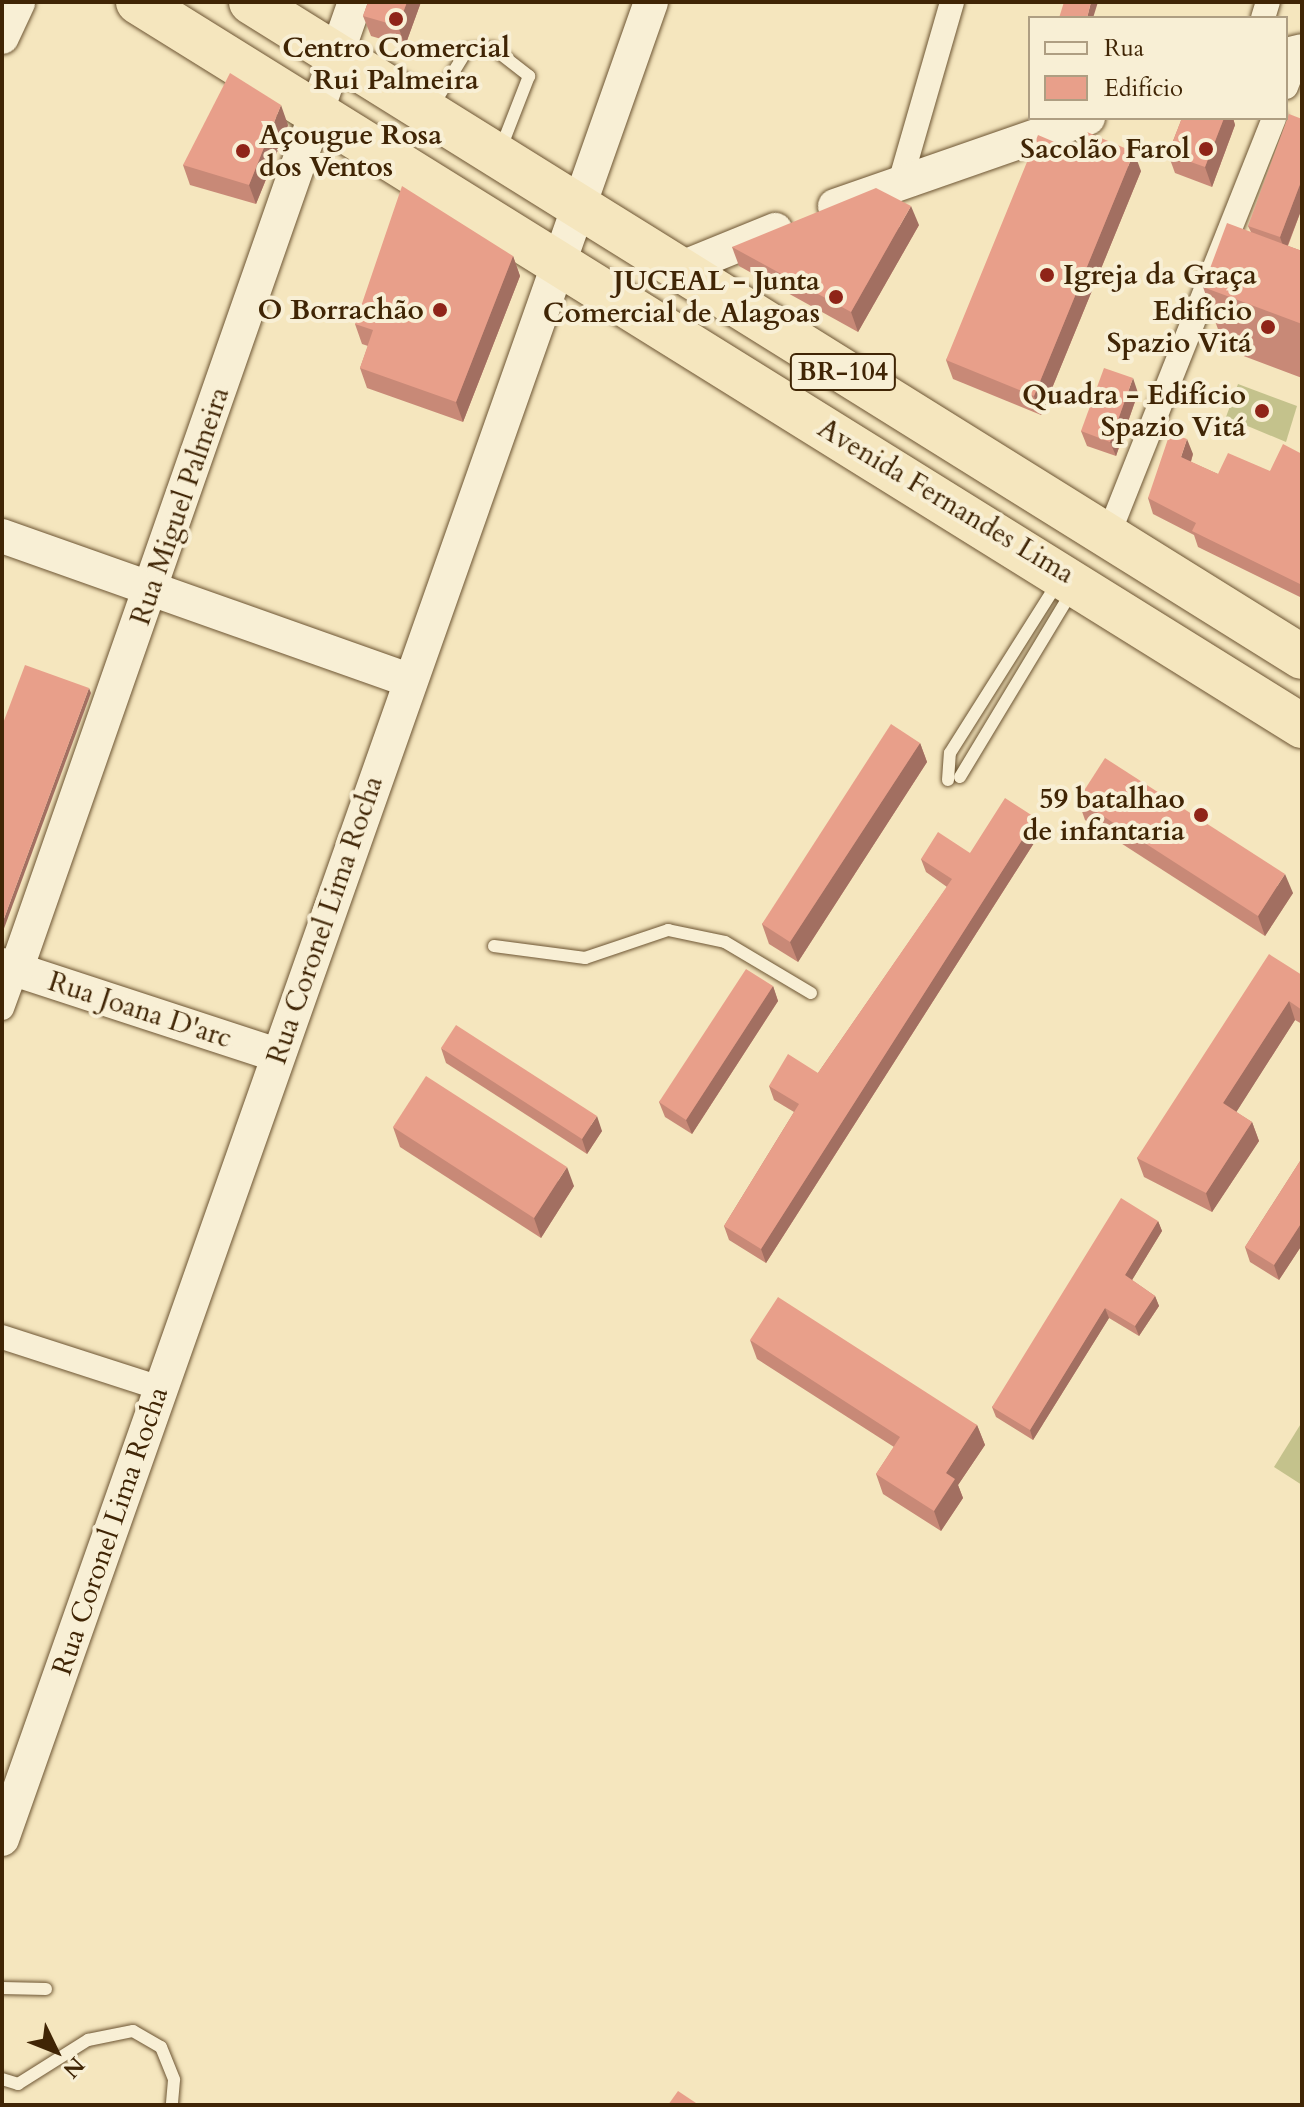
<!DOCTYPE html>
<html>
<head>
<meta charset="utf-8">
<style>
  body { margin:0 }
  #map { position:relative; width:1304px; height:2107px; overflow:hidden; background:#f5e6be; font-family:Cardo,serif }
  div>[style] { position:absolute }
  .green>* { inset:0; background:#c4c28c }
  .roads { filter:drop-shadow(0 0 2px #6d5533) drop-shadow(0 0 2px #6d5533) }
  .lane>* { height:12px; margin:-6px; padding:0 6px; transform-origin:6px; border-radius:6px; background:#f8efd5 }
  .street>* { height:24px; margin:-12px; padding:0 12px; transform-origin:12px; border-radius:12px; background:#f8efd5 }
  .secondary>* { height:34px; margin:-17px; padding:0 17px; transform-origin:17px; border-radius:17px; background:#f8efd5 }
  .highway>* { height:44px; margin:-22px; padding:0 22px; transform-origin:22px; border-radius:22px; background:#f5e6be }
  .wall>* { inset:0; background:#c88977 }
  .shaded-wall>* { inset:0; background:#a26f61 }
  .building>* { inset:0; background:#e89f8a }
  .dots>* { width:22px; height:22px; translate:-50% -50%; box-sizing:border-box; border:4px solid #f8efd5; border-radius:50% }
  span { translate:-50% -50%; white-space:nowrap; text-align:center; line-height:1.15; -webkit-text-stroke:8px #f8efd5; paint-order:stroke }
  .shield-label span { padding:2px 6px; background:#f8efd5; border:2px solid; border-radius:6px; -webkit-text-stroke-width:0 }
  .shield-label { font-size:26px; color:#402505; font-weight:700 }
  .poi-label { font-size:28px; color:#402505; font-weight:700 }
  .left { translate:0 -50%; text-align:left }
  .right { translate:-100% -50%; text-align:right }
  .street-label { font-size:28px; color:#402505 }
  .frame { position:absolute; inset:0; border:4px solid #402505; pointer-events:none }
  .legend { position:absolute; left:1028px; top:16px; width:260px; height:104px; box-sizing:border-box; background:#f8efd5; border:2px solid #ae9e82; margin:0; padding:10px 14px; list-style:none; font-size:24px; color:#402505 }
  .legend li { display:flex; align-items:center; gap:16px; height:40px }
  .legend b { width:40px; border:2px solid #ae9e82 }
  .north { position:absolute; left:16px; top:2011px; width:80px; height:80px; -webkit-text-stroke:6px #f8efd5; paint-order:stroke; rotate:133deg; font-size:22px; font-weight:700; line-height:32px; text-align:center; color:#402505 }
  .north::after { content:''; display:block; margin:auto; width:28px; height:36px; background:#402505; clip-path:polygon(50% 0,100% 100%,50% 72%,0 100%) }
</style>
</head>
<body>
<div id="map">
  <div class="green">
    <div style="clip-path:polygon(1238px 384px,1297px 406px,1286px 442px,1226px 417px)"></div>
    <div style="clip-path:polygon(1302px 1422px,1302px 1485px,1274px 1467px)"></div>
  </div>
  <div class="roads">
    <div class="lane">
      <div style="left:432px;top:107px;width:67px;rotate:-58.4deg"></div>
      <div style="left:467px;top:50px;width:26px;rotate:-4deg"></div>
      <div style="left:493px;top:48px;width:46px;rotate:37.9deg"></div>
      <div style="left:529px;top:76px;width:77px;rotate:111.3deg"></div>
      <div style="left:960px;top:777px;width:217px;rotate:-58.9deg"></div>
      <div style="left:948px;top:780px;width:27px;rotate:-86deg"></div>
      <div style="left:950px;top:753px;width:202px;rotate:-57.7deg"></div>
      <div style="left:494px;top:946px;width:92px;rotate:7.5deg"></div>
      <div style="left:585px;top:958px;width:88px;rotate:-18.6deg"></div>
      <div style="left:668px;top:930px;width:58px;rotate:11.9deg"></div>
      <div style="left:725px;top:942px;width:100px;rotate:30.7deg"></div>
      <div style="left:2px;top:1988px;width:44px;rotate:1.3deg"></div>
      <div style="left:2px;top:2079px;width:17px;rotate:17deg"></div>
      <div style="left:18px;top:2084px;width:83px;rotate:-32.2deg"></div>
      <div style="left:88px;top:2040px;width:46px;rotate:-11.3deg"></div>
      <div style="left:133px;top:2031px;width:32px;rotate:30deg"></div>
      <div style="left:161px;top:2047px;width:35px;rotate:68deg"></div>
      <div style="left:174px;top:2080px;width:25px;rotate:95deg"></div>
    </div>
    <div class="street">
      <div style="left:1263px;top:18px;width:17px;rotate:-73deg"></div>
      <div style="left:1286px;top:87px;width:39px;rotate:-69deg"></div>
      <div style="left:901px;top:179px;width:184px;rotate:-73.9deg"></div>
      <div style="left:1107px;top:538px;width:452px;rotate:-68.3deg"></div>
      <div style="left:2px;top:1008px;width:40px;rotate:-69.8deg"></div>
      <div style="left:2px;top:1337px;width:166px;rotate:17.9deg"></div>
    </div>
    <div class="secondary">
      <div style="left:2px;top:37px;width:38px;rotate:-65deg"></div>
      <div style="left:1286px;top:55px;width:16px;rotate:-14deg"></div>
      <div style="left:835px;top:206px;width:268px;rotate:-19.2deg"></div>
      <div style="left:679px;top:269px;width:104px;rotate:-22.1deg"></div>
      <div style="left:2px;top:536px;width:432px;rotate:19.5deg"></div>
      <div style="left:2px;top:965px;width:289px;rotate:18.1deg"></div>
      <div style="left:16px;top:970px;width:1026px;rotate:-70.7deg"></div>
      <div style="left:2px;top:1839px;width:1948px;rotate:-70.54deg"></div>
    </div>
    <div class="highway">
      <div style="left:138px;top:2px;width:1371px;rotate:31.88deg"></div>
      <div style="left:251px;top:2px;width:1238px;rotate:31.93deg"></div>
    </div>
  </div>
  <div class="wall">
    <div style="clip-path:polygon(368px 2px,421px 2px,405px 46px,371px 36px,363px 16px)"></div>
    <div style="clip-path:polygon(1182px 118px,1233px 118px,1235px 125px,1212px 187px,1175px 173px,1168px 154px)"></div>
    <div style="clip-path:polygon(1302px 119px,1302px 208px,1288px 246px,1302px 251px,1302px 378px,1225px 349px,1203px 287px,1251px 232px,1248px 226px)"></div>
    <div style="clip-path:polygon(288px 125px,256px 204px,190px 185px,183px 165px)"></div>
    <div style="clip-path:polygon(1078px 152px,1141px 171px,1041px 415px,953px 379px,946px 360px)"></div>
    <div style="clip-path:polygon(919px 225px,858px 332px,739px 266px,732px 247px)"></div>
    <div style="clip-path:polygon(513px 256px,520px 276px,463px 422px,367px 388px,360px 368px,368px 346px,362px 344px,355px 324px)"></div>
    <div style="clip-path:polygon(1138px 393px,1116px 456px,1087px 446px,1081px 431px)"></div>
    <div style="clip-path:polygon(1193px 454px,1191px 462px,1218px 474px,1270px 471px,1302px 454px,1302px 598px,1198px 547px,1194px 535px,1153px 514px,1148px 498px)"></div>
    <div style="clip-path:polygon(920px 743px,927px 762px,798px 962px,769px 944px,762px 924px)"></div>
    <div style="clip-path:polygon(1078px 800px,1293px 893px,1265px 936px,1085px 820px)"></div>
    <div style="clip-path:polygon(1041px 832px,766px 1263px,729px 1240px,724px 1226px,794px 1112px,774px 1100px,769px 1086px,818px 1073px,947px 887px,926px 872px,921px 859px,970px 853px)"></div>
    <div style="clip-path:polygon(1302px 975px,1302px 1024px,1295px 1020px,1236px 1112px,1252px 1122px,1259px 1141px,1212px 1212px,1144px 1177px,1137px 1158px)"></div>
    <div style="clip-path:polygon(773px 986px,778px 1001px,692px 1134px,665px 1117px,659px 1102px)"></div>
    <div style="clip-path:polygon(441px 1048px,602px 1131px,587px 1154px,446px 1063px)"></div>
    <div style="clip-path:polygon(393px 1127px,574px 1186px,541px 1238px,400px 1147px)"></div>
    <div style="clip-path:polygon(1302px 1158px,1302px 1245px,1279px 1280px,1250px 1262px,1245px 1247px)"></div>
    <div style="clip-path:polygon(1158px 1221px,1162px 1231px,1132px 1280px,1155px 1296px,1159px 1306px,1139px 1336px,1109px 1318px,1033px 1440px,996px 1417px,992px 1407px)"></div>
    <div style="clip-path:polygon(750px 1340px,977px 1425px,985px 1445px,958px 1485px,963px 1498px,941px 1531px,883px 1494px,876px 1474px,894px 1447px,757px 1359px)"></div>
  </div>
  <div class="shaded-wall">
    <div style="clip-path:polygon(407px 2px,421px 2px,405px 46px,398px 26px)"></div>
    <div style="clip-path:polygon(1091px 2px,1098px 2px,1093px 18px,1087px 18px)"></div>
    <div style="clip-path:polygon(281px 105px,288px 125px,256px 204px,249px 185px)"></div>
    <div style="clip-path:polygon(1224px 118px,1233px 118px,1235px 125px,1212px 187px,1205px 167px)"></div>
    <div style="clip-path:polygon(1134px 152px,1141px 171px,1041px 415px,1034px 396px)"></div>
    <div style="clip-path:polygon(1302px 179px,1302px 208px,1285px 252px,1280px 237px)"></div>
    <div style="clip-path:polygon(911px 206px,919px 225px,858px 332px,851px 312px)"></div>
    <div style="clip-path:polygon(513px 256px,520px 276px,463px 422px,456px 402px)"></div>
    <div style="clip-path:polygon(1133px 378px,1138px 393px,1116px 456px,1110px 442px)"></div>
    <div style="clip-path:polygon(1187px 439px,1193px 454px,1187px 473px,1181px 457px)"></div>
    <div style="clip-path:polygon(89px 688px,91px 693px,2px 934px,2px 924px)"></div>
    <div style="clip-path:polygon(920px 743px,927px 762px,798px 962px,790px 942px)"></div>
    <div style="clip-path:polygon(1036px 818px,1041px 832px,766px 1263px,761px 1249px)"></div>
    <div style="clip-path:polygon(1285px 874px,1293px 893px,1265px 936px,1258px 916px)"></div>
    <div style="clip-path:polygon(773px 986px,778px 1001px,692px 1134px,686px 1120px)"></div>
    <div style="clip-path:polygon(1289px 1001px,1295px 1020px,1230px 1122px,1223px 1103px)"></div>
    <div style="clip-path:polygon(597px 1116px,602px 1131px,587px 1154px,582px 1139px)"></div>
    <div style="clip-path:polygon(1252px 1122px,1259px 1141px,1212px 1212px,1206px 1193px)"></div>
    <div style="clip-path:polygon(567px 1167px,574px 1186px,541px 1238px,534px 1218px)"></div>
    <div style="clip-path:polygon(1158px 1221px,1162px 1231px,1129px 1285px,1125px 1275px)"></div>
    <div style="clip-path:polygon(1302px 1222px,1302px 1245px,1279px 1280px,1274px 1265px)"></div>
    <div style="clip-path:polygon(1155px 1296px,1159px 1306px,1139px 1336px,1135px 1326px)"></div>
    <div style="clip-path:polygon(1105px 1308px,1109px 1318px,1033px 1440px,1030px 1430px)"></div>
    <div style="clip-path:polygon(977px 1425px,985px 1445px,958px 1485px,963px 1498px,941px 1531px,934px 1511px,946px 1473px)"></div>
  </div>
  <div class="building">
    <div style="clip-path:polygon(368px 2px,407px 2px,398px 26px,363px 16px)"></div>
    <div style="clip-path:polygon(1064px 2px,1091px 2px,1087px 18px,1059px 18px)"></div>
    <div style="clip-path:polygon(230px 73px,281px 105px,249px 185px,183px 165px)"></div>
    <div style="clip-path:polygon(1289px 114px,1302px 119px,1302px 179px,1280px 237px,1248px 226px)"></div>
    <div style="clip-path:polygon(1182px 118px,1224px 118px,1205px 167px,1168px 154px)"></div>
    <div style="clip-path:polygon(1087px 132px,1134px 152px,1034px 396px,946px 360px,1038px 135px,1078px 152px)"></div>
    <div style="clip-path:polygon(402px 186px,513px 256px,456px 402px,360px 368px,373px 330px,355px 324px)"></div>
    <div style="clip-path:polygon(876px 188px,911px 206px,851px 312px,732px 247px)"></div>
    <div style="clip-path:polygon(1227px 223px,1302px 251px,1302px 324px,1203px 287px)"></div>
    <div style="clip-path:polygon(1104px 368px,1133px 378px,1110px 442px,1081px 431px)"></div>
    <div style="clip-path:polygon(1170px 433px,1187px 439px,1181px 457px,1218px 474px,1228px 453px,1270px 471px,1283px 444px,1302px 454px,1302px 585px,1192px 531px,1196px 523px,1148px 498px)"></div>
    <div style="clip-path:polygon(25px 665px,89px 688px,2px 924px,2px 726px)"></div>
    <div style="clip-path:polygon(891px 724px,920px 743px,790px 942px,762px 924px)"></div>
    <div style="clip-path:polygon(1105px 758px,1285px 874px,1258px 916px,1078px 800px)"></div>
    <div style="clip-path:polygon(1005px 798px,1036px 818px,761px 1249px,724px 1226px,799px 1104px,769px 1086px,788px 1054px,818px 1073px,952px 879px,921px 859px,938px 832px,970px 853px)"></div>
    <div style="clip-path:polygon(1269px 954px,1302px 975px,1302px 1010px,1289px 1001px,1223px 1103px,1252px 1122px,1206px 1193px,1137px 1158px)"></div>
    <div style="clip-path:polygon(746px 969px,773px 986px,686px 1120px,659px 1102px)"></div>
    <div style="clip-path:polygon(456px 1025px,597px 1116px,582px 1139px,441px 1048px)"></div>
    <div style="clip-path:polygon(426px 1076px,567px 1167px,534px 1218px,393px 1127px)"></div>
    <div style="clip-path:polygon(1302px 1158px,1302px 1222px,1274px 1265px,1245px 1247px)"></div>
    <div style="clip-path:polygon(1121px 1198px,1158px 1221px,1125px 1275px,1155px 1296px,1135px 1326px,1105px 1308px,1030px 1430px,992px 1407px)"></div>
    <div style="clip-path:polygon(778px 1297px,977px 1425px,946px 1473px,955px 1479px,934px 1511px,876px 1474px,900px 1437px,750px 1340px)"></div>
    <div style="clip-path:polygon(678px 2091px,699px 2105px,668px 2105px)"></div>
  </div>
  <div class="dots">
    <div style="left:396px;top:19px;background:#8f2418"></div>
    <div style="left:1206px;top:149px;background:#8f2418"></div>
    <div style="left:243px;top:151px;background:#8f2418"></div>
    <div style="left:1047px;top:275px;background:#8f2418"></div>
    <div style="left:836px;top:297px;background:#8f2418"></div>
    <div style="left:440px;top:310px;background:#8f2418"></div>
    <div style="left:1268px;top:327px;background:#8f2418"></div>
    <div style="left:1262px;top:411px;background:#8f2418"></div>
    <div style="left:1201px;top:815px;background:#8f2418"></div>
  </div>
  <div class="shield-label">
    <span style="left:843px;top:372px">BR-104</span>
  </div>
  <div class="poi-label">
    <span style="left:396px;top:64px">Centro Comercial<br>Rui Palmeira</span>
    <span class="left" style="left:259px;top:151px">Açougue Rosa<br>dos Ventos</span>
    <span class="right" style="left:1190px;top:149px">Sacolão Farol</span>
    <span class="left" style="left:1063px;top:275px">Igreja da Graça</span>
    <span class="right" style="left:820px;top:297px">JUCEAL - Junta<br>Comercial de Alagoas</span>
    <span class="right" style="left:424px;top:310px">O Borrachão</span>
    <span class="right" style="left:1252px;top:327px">Edifício<br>Spazio Vitá</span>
    <span class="right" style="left:1246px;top:411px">Quadra - Edifício<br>Spazio Vitá</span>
    <span class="right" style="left:1185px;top:815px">59 batalhao<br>de infantaria</span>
  </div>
  <div class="street-label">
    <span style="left:946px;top:501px;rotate:31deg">Avenida Fernandes Lima</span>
    <span style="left:180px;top:506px;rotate:-71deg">Rua Miguel Palmeira</span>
    <span style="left:325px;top:920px;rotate:-71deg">Rua Coronel Lima Rocha</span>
    <span style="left:140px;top:1010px;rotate:18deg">Rua Joana D'arc</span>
    <span style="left:110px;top:1531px;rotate:-71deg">Rua Coronel Lima Rocha</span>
  </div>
  <div class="frame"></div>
  <ul class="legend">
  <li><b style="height:10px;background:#f8efd5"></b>Rua</li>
  <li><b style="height:22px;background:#e89f8a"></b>Edifício</li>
  </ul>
  <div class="north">N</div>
</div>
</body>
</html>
